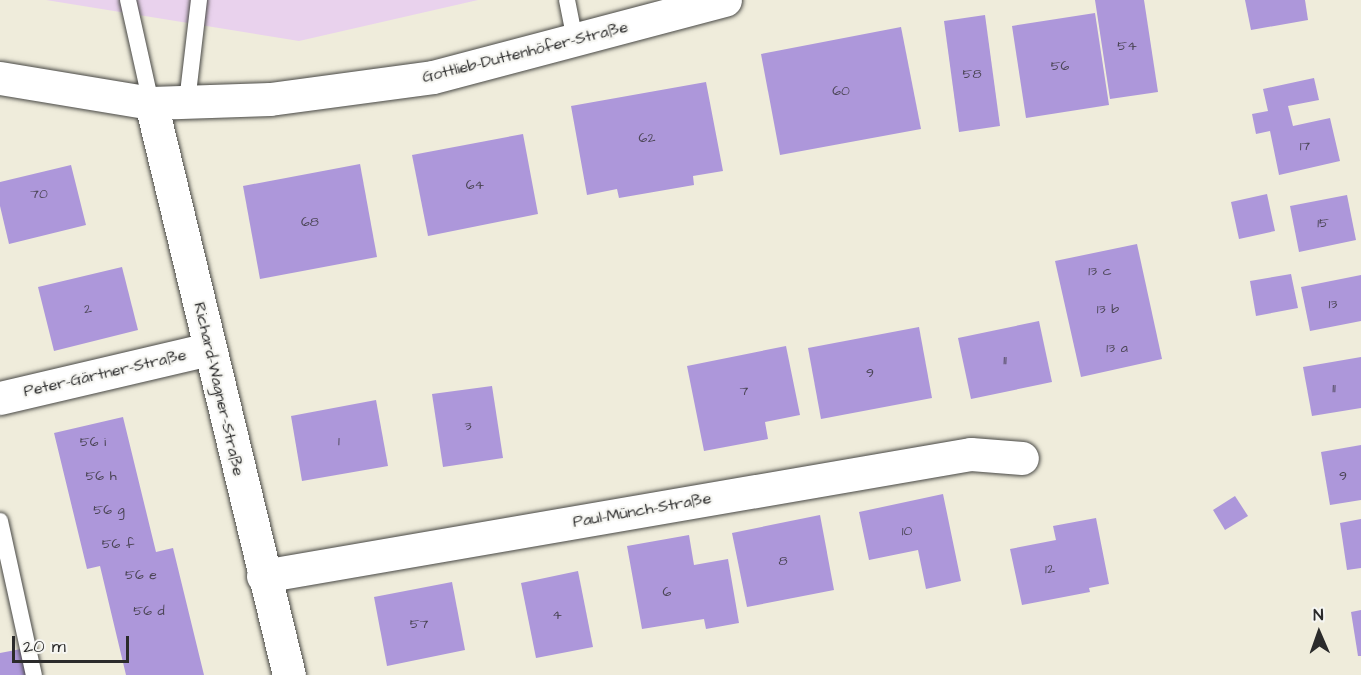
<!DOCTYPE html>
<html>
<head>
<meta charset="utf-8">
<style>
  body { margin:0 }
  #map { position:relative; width:1361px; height:675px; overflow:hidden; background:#efecdb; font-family:"Architects Daughter",sans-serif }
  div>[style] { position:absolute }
  .built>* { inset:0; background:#e9d2ed }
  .building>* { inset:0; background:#ad97da }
  .roads { filter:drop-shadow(0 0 2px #484845) drop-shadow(0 0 2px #484845) }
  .lane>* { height:16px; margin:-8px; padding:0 8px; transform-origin:8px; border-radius:8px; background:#fff }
  .street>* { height:33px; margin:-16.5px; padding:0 16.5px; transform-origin:16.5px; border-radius:16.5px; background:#fff }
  span { translate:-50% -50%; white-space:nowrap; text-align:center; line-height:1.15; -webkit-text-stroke:4.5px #f6f6f2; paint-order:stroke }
  .number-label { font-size:14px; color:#4c4657 }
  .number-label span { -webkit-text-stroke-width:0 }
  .street-label { font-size:16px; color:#2b2b2b }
  .north { position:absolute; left:1289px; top:603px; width:60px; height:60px; -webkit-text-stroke:4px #f6f6f2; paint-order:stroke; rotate:358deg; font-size:16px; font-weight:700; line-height:24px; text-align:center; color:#2b2b2b }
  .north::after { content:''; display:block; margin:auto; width:21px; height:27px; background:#2b2b2b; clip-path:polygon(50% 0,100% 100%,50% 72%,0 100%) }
  .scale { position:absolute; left:12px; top:636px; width:117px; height:27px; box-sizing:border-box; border:3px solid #2b2b2b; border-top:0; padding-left:8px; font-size:18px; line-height:21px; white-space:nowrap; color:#2b2b2b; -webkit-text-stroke:4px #f6f6f2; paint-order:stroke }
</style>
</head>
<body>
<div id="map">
  <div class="built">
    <div style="clip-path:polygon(46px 0,478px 0,299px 41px)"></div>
  </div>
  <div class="building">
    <div style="clip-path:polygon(1095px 0,1144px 0,1158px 92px,1110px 99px)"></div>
    <div style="clip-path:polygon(1245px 0,1305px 0,1308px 20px,1251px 30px)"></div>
    <div style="clip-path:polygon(1095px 13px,1109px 105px,1026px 118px,1012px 26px)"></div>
    <div style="clip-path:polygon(985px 15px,1000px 126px,959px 132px,944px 21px)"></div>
    <div style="clip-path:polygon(901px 27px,921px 129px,780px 155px,761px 54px)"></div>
    <div style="clip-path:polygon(1314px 78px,1319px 100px,1288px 106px,1293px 126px,1330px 118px,1340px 161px,1279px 175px,1270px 131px,1256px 134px,1252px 114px,1268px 111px,1263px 89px)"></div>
    <div style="clip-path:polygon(706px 82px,723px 171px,693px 176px,694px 185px,619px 198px,617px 189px,587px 195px,571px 106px)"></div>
    <div style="clip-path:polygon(523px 134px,538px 214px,428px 236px,412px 155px)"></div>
    <div style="clip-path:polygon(360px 164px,377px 257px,260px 279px,243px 186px)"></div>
    <div style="clip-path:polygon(71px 165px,86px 225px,9px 244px,0 206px,0 182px)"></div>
    <div style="clip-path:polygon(1267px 194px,1275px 231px,1239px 239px,1231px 202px)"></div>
    <div style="clip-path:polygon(1347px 195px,1356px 240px,1299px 252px,1290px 206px)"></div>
    <div style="clip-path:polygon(1137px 244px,1162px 359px,1081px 377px,1055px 261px)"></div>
    <div style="clip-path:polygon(122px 267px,138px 330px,54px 351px,38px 287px)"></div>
    <div style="clip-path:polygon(1291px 274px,1298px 308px,1256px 316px,1250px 281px)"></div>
    <div style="clip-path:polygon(1361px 275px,1361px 321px,1310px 331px,1301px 287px)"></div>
    <div style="clip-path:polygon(1039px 321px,1052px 382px,971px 399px,958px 338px)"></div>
    <div style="clip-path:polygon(919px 327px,932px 398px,821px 419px,808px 348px)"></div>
    <div style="clip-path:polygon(786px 346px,800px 415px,765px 422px,768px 439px,704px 451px,687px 366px)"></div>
    <div style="clip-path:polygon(1361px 357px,1361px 408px,1312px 416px,1303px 367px)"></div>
    <div style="clip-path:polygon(492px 386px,503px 458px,443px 467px,432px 394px)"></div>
    <div style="clip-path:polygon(376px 400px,388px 466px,302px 481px,291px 416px)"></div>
    <div style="clip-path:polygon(123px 417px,156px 552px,173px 548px,204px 675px,126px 675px,100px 566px,87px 569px,54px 433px)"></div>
    <div style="clip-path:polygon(1361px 445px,1361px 500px,1330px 505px,1321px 452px)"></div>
    <div style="clip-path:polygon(943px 494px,961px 581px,926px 589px,918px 550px,869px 560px,859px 512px)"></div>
    <div style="clip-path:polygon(1235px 496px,1248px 516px,1225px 530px,1213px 510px)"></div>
    <div style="clip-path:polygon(820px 515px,834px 590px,747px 607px,732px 533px)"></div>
    <div style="clip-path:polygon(1096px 518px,1109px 584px,1089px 588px,1090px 592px,1022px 605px,1010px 549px,1056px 540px,1053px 526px)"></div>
    <div style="clip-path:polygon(1361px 519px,1361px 568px,1347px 570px,1340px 523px)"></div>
    <div style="clip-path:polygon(689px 535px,694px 565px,728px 559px,739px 623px,706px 629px,704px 619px,642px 629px,627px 546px)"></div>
    <div style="clip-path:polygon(578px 571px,593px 647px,536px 658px,521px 583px)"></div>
    <div style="clip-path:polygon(452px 582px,465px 650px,387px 666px,374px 597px)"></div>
    <div style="clip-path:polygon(1361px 610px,1361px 656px,1358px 656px,1351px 612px)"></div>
    <div style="clip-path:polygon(21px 649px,26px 675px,0 675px,0 653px)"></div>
  </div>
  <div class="roads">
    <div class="lane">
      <div style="left:128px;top:0;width:106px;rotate:77.4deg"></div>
      <div style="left:567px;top:0;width:41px;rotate:78.7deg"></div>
      <div style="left:187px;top:102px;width:103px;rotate:-83.3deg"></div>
      <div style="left:0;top:521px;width:158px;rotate:77.6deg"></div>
    </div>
    <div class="street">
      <div style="left:0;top:78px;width:153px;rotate:9.4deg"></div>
      <div style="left:151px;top:103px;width:119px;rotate:-1.9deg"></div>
      <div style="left:270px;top:99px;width:164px;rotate:-7.7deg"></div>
      <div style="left:433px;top:77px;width:302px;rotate:-14.8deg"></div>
      <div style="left:151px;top:103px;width:588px;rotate:76.44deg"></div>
      <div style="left:0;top:398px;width:215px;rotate:-13.2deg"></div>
      <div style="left:263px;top:576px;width:718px;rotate:-9.78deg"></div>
      <div style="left:971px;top:454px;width:51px;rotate:4.5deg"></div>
    </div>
  </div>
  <div class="number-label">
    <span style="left:1127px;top:46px">54</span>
    <span style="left:1060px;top:66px">56</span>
    <span style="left:972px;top:74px">58</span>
    <span style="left:841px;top:91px">60</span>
    <span style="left:647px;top:138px">62</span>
    <span style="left:1305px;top:146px">17</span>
    <span style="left:475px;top:185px">64</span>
    <span style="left:39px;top:194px">70</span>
    <span style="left:310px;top:222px">68</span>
    <span style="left:1323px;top:223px">15</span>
    <span style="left:1100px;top:271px">13 c</span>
    <span style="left:1333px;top:304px">13</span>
    <span style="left:88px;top:309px">2</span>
    <span style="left:1108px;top:309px">13 b</span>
    <span style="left:1117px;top:348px">13 a</span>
    <span style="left:1005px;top:360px">11</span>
    <span style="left:870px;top:373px">9</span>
    <span style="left:1334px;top:388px">11</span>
    <span style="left:744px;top:391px">7</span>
    <span style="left:468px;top:426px">3</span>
    <span style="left:339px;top:441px">1</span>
    <span style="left:93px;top:442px">56 i</span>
    <span style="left:101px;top:476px">56 h</span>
    <span style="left:1343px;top:476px">9</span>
    <span style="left:109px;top:510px">56 g</span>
    <span style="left:907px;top:531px">10</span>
    <span style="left:118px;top:544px">56 f</span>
    <span style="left:783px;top:561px">8</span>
    <span style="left:1050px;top:569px">12</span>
    <span style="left:141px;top:575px">56 e</span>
    <span style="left:667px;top:592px">6</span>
    <span style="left:149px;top:611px">56 d</span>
    <span style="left:557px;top:615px">4</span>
    <span style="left:419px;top:624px">57</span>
  </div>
  <div class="street-label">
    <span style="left:525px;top:52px;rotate:-14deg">Gottlieb-Duttenhöfer-Straße</span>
    <span style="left:105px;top:373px;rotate:-13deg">Peter-Gärtner-Straße</span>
    <span style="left:219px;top:389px;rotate:77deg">Richard-Wagner-Straße</span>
    <span style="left:642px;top:510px;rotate:-10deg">Paul-Münch-Straße</span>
  </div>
  <div class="north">N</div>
  <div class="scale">20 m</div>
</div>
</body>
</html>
